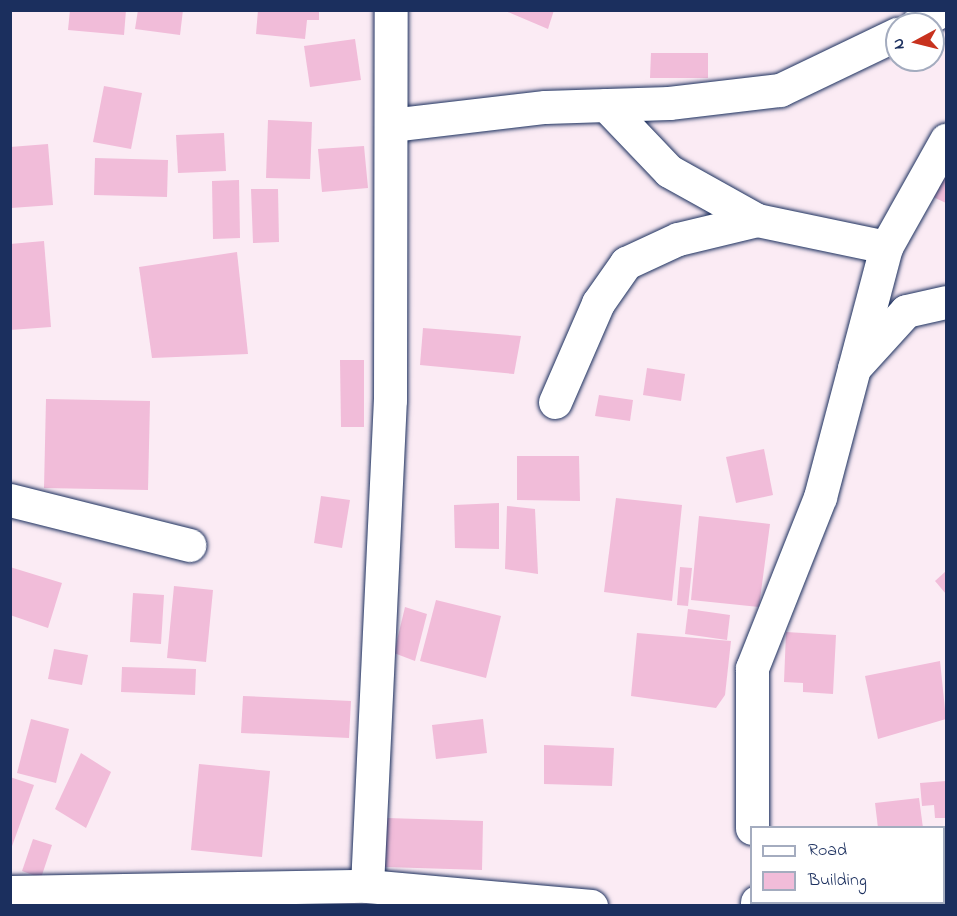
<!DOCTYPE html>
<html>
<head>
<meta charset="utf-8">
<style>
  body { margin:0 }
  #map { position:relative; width:957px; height:916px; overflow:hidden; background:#fbebf4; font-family:"Indie Flower",sans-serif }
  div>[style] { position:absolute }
  .building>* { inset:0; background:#f1bcd9 }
  .roads { filter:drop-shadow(0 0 2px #1b2f5e) drop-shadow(0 0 2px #1b2f5e) }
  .minor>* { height:33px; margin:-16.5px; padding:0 16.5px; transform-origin:16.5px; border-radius:16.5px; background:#fff }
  span { translate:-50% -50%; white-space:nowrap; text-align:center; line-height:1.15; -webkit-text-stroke:4.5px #fff; paint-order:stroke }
  .frame { position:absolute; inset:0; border:12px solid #1b2f5e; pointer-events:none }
  .legend { position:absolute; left:750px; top:826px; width:195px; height:78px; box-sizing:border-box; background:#fff; border:2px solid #a4acbf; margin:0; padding:8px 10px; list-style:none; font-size:18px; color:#1b2f5e }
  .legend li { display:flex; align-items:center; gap:12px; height:30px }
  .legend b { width:30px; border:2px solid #a4acbf }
  .north { position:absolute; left:885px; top:12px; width:60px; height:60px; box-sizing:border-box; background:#fff; border:2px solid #a4acbf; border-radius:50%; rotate:263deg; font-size:16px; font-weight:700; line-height:24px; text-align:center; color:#1b2f5e }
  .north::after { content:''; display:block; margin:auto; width:21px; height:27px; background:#c8321e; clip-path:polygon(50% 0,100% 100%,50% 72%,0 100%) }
</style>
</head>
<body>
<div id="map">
  <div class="building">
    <div style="clip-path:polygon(70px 10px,126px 10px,124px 35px,68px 30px)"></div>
    <div style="clip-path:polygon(138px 10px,183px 10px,180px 35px,135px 29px)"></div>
    <div style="clip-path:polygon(258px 10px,319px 10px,319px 20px,307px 20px,305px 39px,256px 34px)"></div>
    <div style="clip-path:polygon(503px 10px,554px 10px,548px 29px)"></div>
    <div style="clip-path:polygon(355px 39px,361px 80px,310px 87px,304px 46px)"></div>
    <div style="clip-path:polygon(651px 53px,708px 53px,708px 78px,650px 78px)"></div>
    <div style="clip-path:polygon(104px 86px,142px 93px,131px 149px,93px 142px)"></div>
    <div style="clip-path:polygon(268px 120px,312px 122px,310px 179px,266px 178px)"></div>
    <div style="clip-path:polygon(224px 133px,226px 171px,178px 173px,176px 135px)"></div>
    <div style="clip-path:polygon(48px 144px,53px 205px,11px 208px,10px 147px)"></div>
    <div style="clip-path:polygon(364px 146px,368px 188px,322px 192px,318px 149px)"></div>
    <div style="clip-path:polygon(95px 158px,168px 160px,167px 197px,94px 195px)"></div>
    <div style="clip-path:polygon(946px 163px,946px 203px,933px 197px)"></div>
    <div style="clip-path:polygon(239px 180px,240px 238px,213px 239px,212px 181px)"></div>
    <div style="clip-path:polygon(251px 189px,278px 189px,279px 242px,253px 243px)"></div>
    <div style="clip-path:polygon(44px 241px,51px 327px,10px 330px,10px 244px)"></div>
    <div style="clip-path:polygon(237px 252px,248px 354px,152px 358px,139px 267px)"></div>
    <div style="clip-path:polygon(423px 328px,521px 336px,514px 374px,420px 365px)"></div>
    <div style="clip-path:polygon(340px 360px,364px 360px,364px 427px,341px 427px)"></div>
    <div style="clip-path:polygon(647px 368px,685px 374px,681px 401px,643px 395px)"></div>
    <div style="clip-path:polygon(599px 395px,633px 400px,630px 421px,595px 416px)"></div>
    <div style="clip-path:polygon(46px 399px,150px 401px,148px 490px,44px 488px)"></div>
    <div style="clip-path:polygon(764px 449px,773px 495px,736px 503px,726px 457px)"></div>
    <div style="clip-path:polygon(517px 456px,579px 456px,580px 501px,517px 500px)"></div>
    <div style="clip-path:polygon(321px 496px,350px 500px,342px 548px,314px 543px)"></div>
    <div style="clip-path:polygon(616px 498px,682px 505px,672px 601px,604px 592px)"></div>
    <div style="clip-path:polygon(499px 503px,499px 549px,455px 548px,454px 505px)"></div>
    <div style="clip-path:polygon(507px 506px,535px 509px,538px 574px,505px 569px)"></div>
    <div style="clip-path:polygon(699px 516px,770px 524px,759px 607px,691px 600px)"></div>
    <div style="clip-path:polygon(10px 567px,62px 583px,48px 628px,10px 615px)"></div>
    <div style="clip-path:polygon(680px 567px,692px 568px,688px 606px,677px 605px)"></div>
    <div style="clip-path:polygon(946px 571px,946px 594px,935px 581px)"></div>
    <div style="clip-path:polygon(174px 586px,213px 590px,206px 662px,167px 658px)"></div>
    <div style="clip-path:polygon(133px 593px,164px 595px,161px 644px,130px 642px)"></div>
    <div style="clip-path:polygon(436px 600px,501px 616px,486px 678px,420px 661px)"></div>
    <div style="clip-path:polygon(405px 607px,427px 614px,415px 661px,394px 653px)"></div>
    <div style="clip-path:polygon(688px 609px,730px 615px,727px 640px,685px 634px)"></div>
    <div style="clip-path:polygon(786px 632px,836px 635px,833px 694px,803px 692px,803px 683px,784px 682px)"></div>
    <div style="clip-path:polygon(637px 633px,731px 641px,725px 695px,716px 708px,631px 696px)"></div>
    <div style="clip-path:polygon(54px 649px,88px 655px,82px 685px,48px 679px)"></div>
    <div style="clip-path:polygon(940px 661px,946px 719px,878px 739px,865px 676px)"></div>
    <div style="clip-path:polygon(122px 667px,196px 669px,195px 695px,121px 692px)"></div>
    <div style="clip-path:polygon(243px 696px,351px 701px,349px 738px,241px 733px)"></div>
    <div style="clip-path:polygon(31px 719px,69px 729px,56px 783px,17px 773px)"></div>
    <div style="clip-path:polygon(483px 719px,487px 753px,436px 759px,432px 725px)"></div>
    <div style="clip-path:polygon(544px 745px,614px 748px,612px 786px,544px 784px)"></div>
    <div style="clip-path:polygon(81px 753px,111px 772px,86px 828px,55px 809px)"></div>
    <div style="clip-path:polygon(199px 764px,270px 771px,262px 857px,191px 850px)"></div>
    <div style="clip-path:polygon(10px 777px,34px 785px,11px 849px,10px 849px)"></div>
    <div style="clip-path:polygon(946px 781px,946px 818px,935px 818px,934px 805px,922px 806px,920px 783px)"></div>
    <div style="clip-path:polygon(919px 798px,923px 828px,878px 828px,875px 803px)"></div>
    <div style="clip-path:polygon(387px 818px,483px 821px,482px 870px,385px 867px)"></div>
    <div style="clip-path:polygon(33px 839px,52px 845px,41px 878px,22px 871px)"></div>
    <div style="clip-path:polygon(944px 881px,946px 906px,914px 906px,944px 902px)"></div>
  </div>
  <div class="roads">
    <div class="minor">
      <div style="left:917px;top:24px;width:29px;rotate:-29deg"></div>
      <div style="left:606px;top:105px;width:91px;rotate:46.3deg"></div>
      <div style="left:669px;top:171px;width:101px;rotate:29.1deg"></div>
      <div style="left:757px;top:220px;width:132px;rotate:11.8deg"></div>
      <div style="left:391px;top:125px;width:155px;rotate:-6.7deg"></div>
      <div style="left:545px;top:107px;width:124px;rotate:-1.8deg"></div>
      <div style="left:669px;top:103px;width:112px;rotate:-6.7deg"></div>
      <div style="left:780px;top:90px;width:130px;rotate:-25.6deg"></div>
      <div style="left:854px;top:368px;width:77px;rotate:-47.6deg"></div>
      <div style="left:906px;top:311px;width:41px;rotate:-12.7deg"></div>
      <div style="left:555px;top:402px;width:108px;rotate:-66.5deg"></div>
      <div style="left:598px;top:303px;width:49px;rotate:-55deg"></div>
      <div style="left:626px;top:263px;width:57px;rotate:-24.8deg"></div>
      <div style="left:678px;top:239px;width:81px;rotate:-13.5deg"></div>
      <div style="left:10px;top:500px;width:185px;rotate:14.1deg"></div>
      <div style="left:752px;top:828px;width:160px;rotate:-90deg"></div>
      <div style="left:752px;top:668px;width:184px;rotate:-68.3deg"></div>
      <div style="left:820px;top:497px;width:259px;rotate:-75.2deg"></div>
      <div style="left:886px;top:247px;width:123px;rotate:-60.7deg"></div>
      <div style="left:367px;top:886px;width:487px;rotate:-87.3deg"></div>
      <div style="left:390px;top:400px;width:390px;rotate:-89.9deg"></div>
      <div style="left:10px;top:892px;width:357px;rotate:-1deg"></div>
      <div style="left:367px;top:886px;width:225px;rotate:5.1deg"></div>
      <div style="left:757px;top:902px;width:4px;rotate:90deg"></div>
    </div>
  </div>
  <div class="frame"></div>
  <ul class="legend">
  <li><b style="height:8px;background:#fff"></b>Road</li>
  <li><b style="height:16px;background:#f1bcd9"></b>Building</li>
  </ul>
  <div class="north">N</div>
</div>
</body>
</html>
